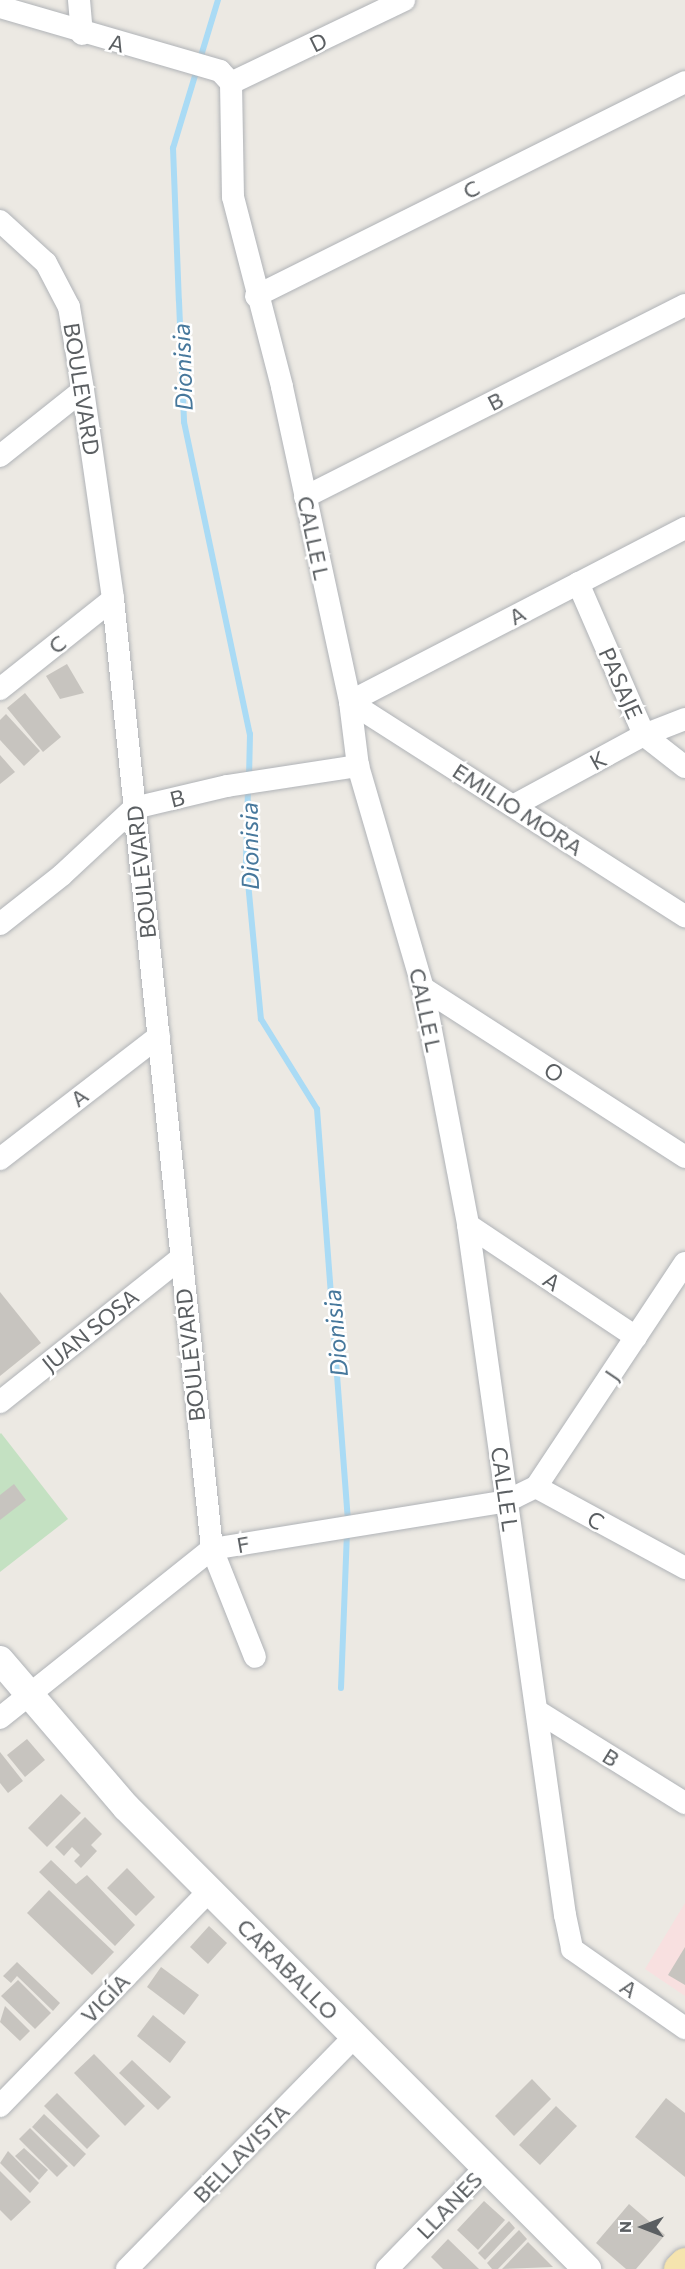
<!DOCTYPE html>
<html>
<head>
<meta charset="utf-8">
<style>
  body { margin:0 }
  #map { position:relative; width:685px; height:2269px; overflow:hidden; background:#ece9e3; font-family:Commissioner,sans-serif }
  div>[style] { position:absolute }
  .medical>* { inset:0; background:#f8e0e0 }
  .green>* { inset:0; background:#c4e1c2 }
  .stream>* { height:6px; margin:-3px; padding:0 3px; transform-origin:3px; border-radius:3px; background:#aadbf5 }
  .building>* { inset:0; background:#c7c4bf }
  .roads { filter:drop-shadow(0 0 2px #b0b3b7) drop-shadow(0 0 2px #b0b3b7) }
  .minor>* { height:22px; margin:-11px; padding:0 11px; transform-origin:11px; border-radius:11px; background:#fff }
  .tertiary>* { height:28px; margin:-14px; padding:0 14px; transform-origin:14px; border-radius:14px; background:#fff }
  .primary>* { height:33px; margin:-16.5px; padding:0 16.5px; transform-origin:16.5px; border-radius:16.5px; background:#f5e4ae }
  span { translate:-50% -50%; white-space:nowrap; text-align:center; line-height:1.15; -webkit-text-stroke:5px #fff; paint-order:stroke }
  .street-label { font-size:22px; color:#5b5f62 }
  .water-label { font-size:24px; color:#47789c; font-style:italic }
  .north { position:absolute; left:613px; top:2197px; width:60px; height:60px; -webkit-text-stroke:4px #fff; paint-order:stroke; rotate:270deg; font-size:16px; font-weight:700; line-height:24px; text-align:center; color:#5b5f62 }
  .north::after { content:''; display:block; margin:auto; width:21px; height:27px; background:#5b5f62; clip-path:polygon(50% 0,100% 100%,50% 72%,0 100%) }
</style>
</head>
<body>
<div id="map">
  <div class="medical">
    <div style="clip-path:polygon(685px 1903px,685px 1996px,645px 1969px)"></div>
  </div>
  <div class="green">
    <div style="clip-path:polygon(1px 1433px,68px 1519px,0 1572px,0 1434px)"></div>
  </div>
  <div class="stream">
    <div style="left:218px;top:0;width:155px;rotate:106.9deg"></div>
    <div style="left:173px;top:148px;width:153px;rotate:87.8deg"></div>
    <div style="left:179px;top:301px;width:121px;rotate:87.6deg"></div>
    <div style="left:184px;top:422px;width:319px;rotate:78.1deg"></div>
    <div style="left:250px;top:734px;width:44px;rotate:91.3deg"></div>
    <div style="left:248px;top:789px;width:72px;rotate:91.6deg"></div>
    <div style="left:246px;top:861px;width:159px;rotate:84.6deg"></div>
    <div style="left:261px;top:1019px;width:106px;rotate:58.1deg"></div>
    <div style="left:317px;top:1109px;width:415px;rotate:85.7deg"></div>
    <div style="left:341px;top:1688px;width:155px;rotate:-87.8deg"></div>
  </div>
  <div class="building">
    <div style="clip-path:polygon(67px 664px,84px 693px,60px 699px,46px 676px)"></div>
    <div style="clip-path:polygon(25px 693px,61px 737px,43px 752px,7px 708px)"></div>
    <div style="clip-path:polygon(6px 714px,40px 751px,24px 766px,0 740px,0 720px)"></div>
    <div style="clip-path:polygon(0 755px,15px 772px,0 784px)"></div>
    <div style="clip-path:polygon(0 1292px,41px 1343px,0 1376px)"></div>
    <div style="clip-path:polygon(14px 1484px,26px 1500px,0 1520px,0 1495px)"></div>
    <div style="clip-path:polygon(27px 1739px,45px 1760px,25px 1777px,7px 1755px)"></div>
    <div style="clip-path:polygon(0 1752px,23px 1781px,8px 1793px,0 1783px)"></div>
    <div style="clip-path:polygon(61px 1794px,81px 1813px,47px 1847px,28px 1828px)"></div>
    <div style="clip-path:polygon(85px 1817px,102px 1834px,91px 1845px,97px 1851px,81px 1868px,74px 1861px,80px 1855px,72px 1847px,64px 1856px,55px 1847px)"></div>
    <div style="clip-path:polygon(51px 1860px,76px 1884px,87px 1875px,135px 1925px,115px 1946px,39px 1872px)"></div>
    <div style="clip-path:polygon(127px 1868px,155px 1897px,136px 1916px,107px 1888px)"></div>
    <div style="clip-path:polygon(49px 1890px,114px 1952px,92px 1975px,27px 1913px)"></div>
    <div style="clip-path:polygon(209px 1926px,227px 1943px,208px 1964px,190px 1947px)"></div>
    <div style="clip-path:polygon(685px 1947px,685px 1985px,668px 1975px)"></div>
    <div style="clip-path:polygon(17px 1962px,60px 2003px,53px 2011px,17px 1976px,11px 1983px,3px 1976px)"></div>
    <div style="clip-path:polygon(161px 1967px,199px 1995px,184px 2015px,147px 1987px)"></div>
    <div style="clip-path:polygon(18px 1980px,51px 2013px,35px 2029px,1px 1996px)"></div>
    <div style="clip-path:polygon(5px 2006px,30px 2031px,20px 2041px,0 2022px)"></div>
    <div style="clip-path:polygon(153px 2015px,186px 2042px,170px 2063px,137px 2036px)"></div>
    <div style="clip-path:polygon(94px 2054px,145px 2106px,125px 2126px,74px 2073px)"></div>
    <div style="clip-path:polygon(132px 2060px,171px 2097px,158px 2110px,119px 2073px)"></div>
    <div style="clip-path:polygon(532px 2079px,551px 2099px,514px 2136px,495px 2116px)"></div>
    <div style="clip-path:polygon(57px 2093px,100px 2136px,87px 2149px,44px 2106px)"></div>
    <div style="clip-path:polygon(666px 2098px,685px 2113px,685px 2177px,635px 2137px)"></div>
    <div style="clip-path:polygon(556px 2106px,577px 2126px,540px 2165px,519px 2145px)"></div>
    <div style="clip-path:polygon(44px 2114px,86px 2154px,74px 2167px,32px 2127px)"></div>
    <div style="clip-path:polygon(30px 2128px,68px 2166px,57px 2177px,19px 2139px)"></div>
    <div style="clip-path:polygon(24px 2148px,48px 2170px,39px 2180px,15px 2156px)"></div>
    <div style="clip-path:polygon(8px 2151px,39px 2183px,30px 2193px,0 2163px)"></div>
    <div style="clip-path:polygon(0 2171px,31px 2202px,11px 2221px,0 2210px)"></div>
    <div style="clip-path:polygon(484px 2201px,505px 2220px,478px 2250px,457px 2230px)"></div>
    <div style="clip-path:polygon(629px 2204px,665px 2235px,636px 2269px,626px 2269px,596px 2243px)"></div>
    <div style="clip-path:polygon(509px 2221px,515px 2228px,485px 2260px,478px 2253px)"></div>
    <div style="clip-path:polygon(519px 2230px,527px 2239px,498px 2269px,492px 2269px,487px 2263px)"></div>
    <div style="clip-path:polygon(448px 2239px,479px 2269px,443px 2269px,431px 2257px)"></div>
    <div style="clip-path:polygon(528px 2242px,553px 2267px,502px 2269px)"></div>
  </div>
  <div class="roads">
    <div class="minor">
      <div style="left:79px;top:0;width:34px;rotate:85deg"></div>
      <div style="left:0;top:7px;width:229px;rotate:16.2deg"></div>
      <div style="left:220px;top:71px;width:16px;rotate:47deg"></div>
      <div style="left:231px;top:83px;width:114px;rotate:89deg"></div>
      <div style="left:233px;top:197px;width:196px;rotate:75.5deg"></div>
      <div style="left:282px;top:387px;width:322px;rotate:77.8deg"></div>
      <div style="left:350px;top:702px;width:64px;rotate:82.9deg"></div>
      <div style="left:358px;top:766px;width:231px;rotate:73.7deg"></div>
      <div style="left:423px;top:988px;width:241px;rotate:79.2deg"></div>
      <div style="left:468px;top:1225px;width:697px;rotate:82deg"></div>
      <div style="left:565px;top:1915px;width:35px;rotate:78deg"></div>
      <div style="left:572px;top:1949px;width:138px;rotate:35deg"></div>
      <div style="left:231px;top:83px;width:192px;rotate:-25.6deg"></div>
      <div style="left:0;top:221px;width:62px;rotate:42.4deg"></div>
      <div style="left:46px;top:263px;width:50px;rotate:62.4deg"></div>
      <div style="left:69px;top:307px;width:84px;rotate:80.4deg"></div>
      <div style="left:83px;top:390px;width:211px;rotate:81.8deg"></div>
      <div style="left:113px;top:599px;width:955px;rotate:84.05deg"></div>
      <div style="left:212px;top:1549px;width:116px;rotate:68.3deg"></div>
      <div style="left:256px;top:296px;width:479px;rotate:-26.5deg"></div>
      <div style="left:0;top:456px;width:106px;rotate:-38.5deg"></div>
      <div style="left:305px;top:497px;width:426px;rotate:-26.8deg"></div>
      <div style="left:685px;top:528px;width:377px;rotate:152.6deg"></div>
      <div style="left:350px;top:702px;width:398px;rotate:32.6deg"></div>
      <div style="left:578px;top:583px;width:166px;rotate:66.5deg"></div>
      <div style="left:644px;top:735px;width:52px;rotate:38deg"></div>
      <div style="left:0;top:689px;width:144px;rotate:-38.5deg"></div>
      <div style="left:513px;top:806px;width:149px;rotate:-28.5deg"></div>
      <div style="left:644px;top:735px;width:44px;rotate:-21.3deg"></div>
      <div style="left:0;top:924px;width:79px;rotate:-38.3deg"></div>
      <div style="left:62px;top:875px;width:98px;rotate:-42.9deg"></div>
      <div style="left:134px;top:808px;width:96px;rotate:-13.3deg"></div>
      <div style="left:227px;top:786px;width:133px;rotate:-8.7deg"></div>
      <div style="left:423px;top:988px;width:312px;rotate:32.8deg"></div>
      <div style="left:0;top:1159px;width:201px;rotate:-37.7deg"></div>
      <div style="left:468px;top:1225px;width:202px;rotate:33.7deg"></div>
      <div style="left:0;top:1402px;width:230px;rotate:-38.5deg"></div>
      <div style="left:536px;top:1487px;width:269px;rotate:-56.4deg"></div>
      <div style="left:537px;top:1711px;width:174px;rotate:31.9deg"></div>
      <div style="left:0;top:1718px;width:271px;rotate:-38.6deg"></div>
      <div style="left:212px;top:1549px;width:299px;rotate:-9.2deg"></div>
      <div style="left:507px;top:1501px;width:32px;rotate:-26deg"></div>
      <div style="left:536px;top:1487px;width:170px;rotate:28.5deg"></div>
      <div style="left:0;top:2106px;width:300px;rotate:-45.8deg"></div>
      <div style="left:127px;top:2269px;width:326px;rotate:-45.6deg"></div>
      <div style="left:387px;top:2269px;width:144px;rotate:-45.8deg"></div>
    </div>
    <div class="tertiary">
      <div style="left:0;top:1660px;width:194px;rotate:49.4deg"></div>
      <div style="left:126px;top:1807px;width:653px;rotate:45.06deg"></div>
    </div>
    <div class="primary">
      <div style="left:680px;top:2269px;width:7px;rotate:-45deg"></div>
    </div>
  </div>
  <div class="street-label">
    <span style="left:318px;top:42px;rotate:-26deg">D</span>
    <span style="left:117px;top:43px;rotate:14deg">A</span>
    <span style="left:471px;top:189px;rotate:-27deg">C</span>
    <span style="left:82px;top:389px;rotate:81deg">BOULEVARD</span>
    <span style="left:495px;top:401px;rotate:-27deg">B</span>
    <span style="left:314px;top:538px;rotate:78deg">CALLE L</span>
    <span style="left:517px;top:615px;rotate:-28deg">A</span>
    <span style="left:57px;top:644px;rotate:-38deg">C</span>
    <span style="left:621px;top:683px;rotate:66deg">PASAJE</span>
    <span style="left:598px;top:760px;rotate:-29deg">K</span>
    <span style="left:177px;top:798px;rotate:-14deg">B</span>
    <span style="left:518px;top:809px;rotate:33deg">EMILIO MORA</span>
    <span style="left:141px;top:872px;rotate:-96deg">BOULEVARD</span>
    <span style="left:426px;top:1010px;rotate:78deg">CALLE L</span>
    <span style="left:554px;top:1072px;rotate:33deg">O</span>
    <span style="left:79px;top:1097px;rotate:-38deg">A</span>
    <span style="left:552px;top:1281px;rotate:34deg">A</span>
    <span style="left:90px;top:1330px;rotate:-39deg">JUAN SOSA</span>
    <span style="left:190px;top:1355px;rotate:-96deg">BOULEVARD</span>
    <span style="left:611px;top:1375px;rotate:-56deg">J</span>
    <span style="left:505px;top:1489px;rotate:82deg">CALLE L</span>
    <span style="left:596px;top:1520px;rotate:29deg">C</span>
    <span style="left:243px;top:1544px;rotate:-10deg">F</span>
    <span style="left:611px;top:1757px;rotate:32deg">B</span>
    <span style="left:288px;top:1969px;rotate:45deg">CARABALLO</span>
    <span style="left:629px;top:1988px;rotate:35deg">A</span>
    <span style="left:105px;top:1998px;rotate:-46deg">VIGÍA</span>
    <span style="left:241px;top:2153px;rotate:-46deg">BELLAVISTA</span>
    <span style="left:449px;top:2205px;rotate:-46deg">LLANES</span>
  </div>
  <div class="water-label">
    <span style="left:182px;top:367px;rotate:-92deg">Dionisia</span>
    <span style="left:249px;top:846px;rotate:-91deg">Dionisia</span>
    <span style="left:335px;top:1333px;rotate:-95deg">Dionisia</span>
  </div>
  <div class="north">N</div>
</div>
</body>
</html>
